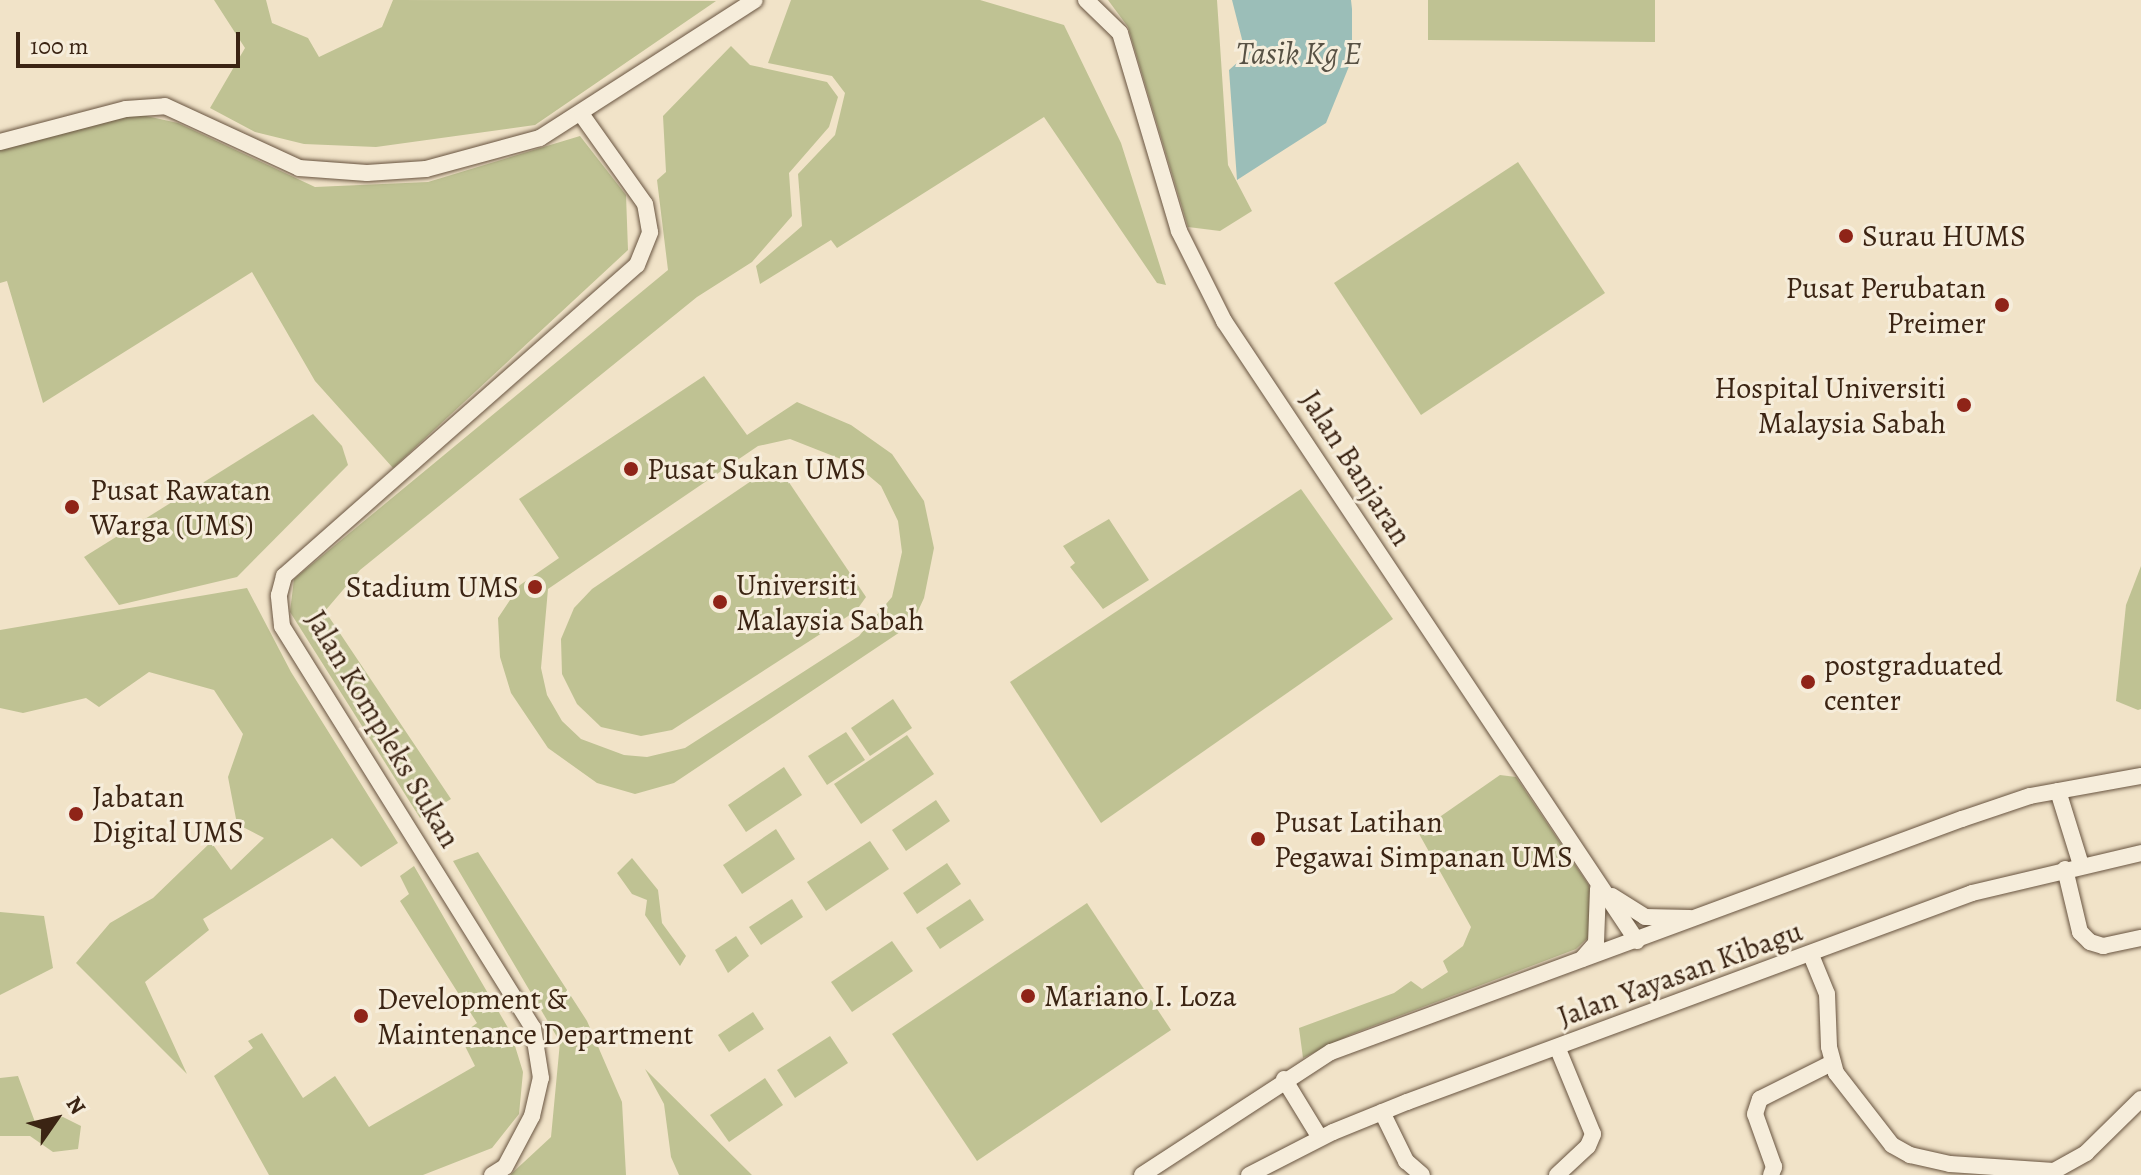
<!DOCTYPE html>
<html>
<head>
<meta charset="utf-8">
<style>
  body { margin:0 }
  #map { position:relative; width:2141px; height:1175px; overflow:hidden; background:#f1e3c8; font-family:Alegreya,serif }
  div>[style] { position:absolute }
  .green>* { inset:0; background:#bfc293 }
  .water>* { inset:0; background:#9bbeb8 }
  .roads { filter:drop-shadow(0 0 2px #685440) drop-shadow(0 0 2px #685440) }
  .minor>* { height:16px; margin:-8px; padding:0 8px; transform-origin:8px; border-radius:8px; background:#f6eddb }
  .dots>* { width:22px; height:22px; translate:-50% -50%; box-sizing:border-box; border:4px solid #f6eddb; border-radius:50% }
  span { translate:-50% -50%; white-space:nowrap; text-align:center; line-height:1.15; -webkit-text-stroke:6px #f6eddb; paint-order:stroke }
  .poi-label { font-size:30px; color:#3b2413 }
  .left { translate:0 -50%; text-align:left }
  .right { translate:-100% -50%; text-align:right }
  .street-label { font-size:30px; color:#3b2413 }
  .water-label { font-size:32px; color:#585245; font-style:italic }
  .north { position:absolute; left:16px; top:1079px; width:80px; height:80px; -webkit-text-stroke:6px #f6eddb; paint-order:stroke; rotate:56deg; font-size:22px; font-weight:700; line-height:32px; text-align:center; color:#3b2413 }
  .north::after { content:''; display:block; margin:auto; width:28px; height:36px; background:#3b2413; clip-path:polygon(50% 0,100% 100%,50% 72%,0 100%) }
  .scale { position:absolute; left:16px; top:32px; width:224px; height:36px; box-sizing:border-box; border:4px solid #3b2413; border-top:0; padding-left:10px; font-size:24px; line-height:28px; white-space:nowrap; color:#3b2413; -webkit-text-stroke:6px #f6eddb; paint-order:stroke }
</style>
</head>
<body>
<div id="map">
  <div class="green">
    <div style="clip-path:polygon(214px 0,266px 0,272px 23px,308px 38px,319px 57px,382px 27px,393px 0,716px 1px,535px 125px,376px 147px,304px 144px,255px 132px,210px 108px,245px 48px)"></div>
    <div style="clip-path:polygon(791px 0,980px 0,1064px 25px,1121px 143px,1166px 285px,1157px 283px,1044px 117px,837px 248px,831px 240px,760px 284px,756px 266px,802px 226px,798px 174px,835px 135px,845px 93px,832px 76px,768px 63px)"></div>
    <div style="clip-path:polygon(1108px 0,1217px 0,1228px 165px,1252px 211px,1220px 231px,1188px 227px,1128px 27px)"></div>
    <div style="clip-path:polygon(1428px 0,1655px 0,1655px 42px,1428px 40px)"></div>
    <div style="clip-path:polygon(731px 46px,750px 65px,827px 82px,838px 97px,829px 127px,789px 173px,792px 216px,752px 262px,697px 297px,360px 570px,325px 611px,451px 799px,420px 818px,290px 612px,294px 579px,668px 270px,657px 180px,666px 172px,663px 116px)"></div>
    <div style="clip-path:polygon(128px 112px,178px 123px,315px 187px,428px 182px,580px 136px,626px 195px,628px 250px,393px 468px,315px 381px,252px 272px,43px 403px,7px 281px,0 283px,0 144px)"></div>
    <div style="clip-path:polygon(1518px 162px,1605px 293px,1421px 415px,1334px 283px)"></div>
    <div style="clip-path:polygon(evenodd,704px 376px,747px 435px,797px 402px,851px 425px,892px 454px,924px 501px,934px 548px,924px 598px,912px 624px,674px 783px,635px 794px,597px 783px,548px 748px,511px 693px,500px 657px,498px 618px,520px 585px,559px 558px,519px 499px,704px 376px,790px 439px,856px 465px,881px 486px,898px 521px,902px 552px,892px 597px,859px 636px,685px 748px,647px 757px,624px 755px,581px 739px,562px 721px,547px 695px,541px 668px,548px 589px,758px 446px,790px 439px)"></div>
    <div style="clip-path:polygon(313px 414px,342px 446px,348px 465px,237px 577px,119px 605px,84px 557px)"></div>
    <div style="clip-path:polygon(780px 469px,866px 597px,856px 611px,672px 730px,641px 736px,601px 727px,577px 704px,562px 674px,561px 639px,574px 608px,592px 589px,760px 475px)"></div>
    <div style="clip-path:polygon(1301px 489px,1393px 619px,1101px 823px,1010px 682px)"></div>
    <div style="clip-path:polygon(1109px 519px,1149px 580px,1103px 609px,1070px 567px,1075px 563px,1063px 546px)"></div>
    <div style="clip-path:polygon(2141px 566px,2141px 709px,2138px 710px,2116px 701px,2126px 605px)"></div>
    <div style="clip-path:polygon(247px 588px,291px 672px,398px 843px,361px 867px,332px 838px,203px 919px,209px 930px,145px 982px,187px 1074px,76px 963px,110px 923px,153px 898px,211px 842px,231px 870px,264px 838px,237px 824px,228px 777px,243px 734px,214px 690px,149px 672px,99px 707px,86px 698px,23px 713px,0 708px,0 630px)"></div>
    <div style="clip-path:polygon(893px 699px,912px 728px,870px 756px,851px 728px)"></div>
    <div style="clip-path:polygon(846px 732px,865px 760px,827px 785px,808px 756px)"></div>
    <div style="clip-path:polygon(907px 735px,934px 774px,861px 824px,834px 784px)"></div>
    <div style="clip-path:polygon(784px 767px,802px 795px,746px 832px,728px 805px)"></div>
    <div style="clip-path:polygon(1500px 775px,1516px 777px,1588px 884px,1598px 909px,1595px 931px,1576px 949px,1352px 1034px,1303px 1058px,1299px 1028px,1394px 993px,1411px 981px,1422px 989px,1448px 972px,1443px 961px,1463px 946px,1471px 927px,1418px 832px)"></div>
    <div style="clip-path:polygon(936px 800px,950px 821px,906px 851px,892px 830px)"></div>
    <div style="clip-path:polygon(776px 829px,795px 859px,742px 894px,723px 865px)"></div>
    <div style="clip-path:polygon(870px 841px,889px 869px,826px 911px,807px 882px)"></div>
    <div style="clip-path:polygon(478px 852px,587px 1021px,622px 1102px,626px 1175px,510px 1175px,551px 1137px,560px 1042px,453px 861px)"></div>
    <div style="clip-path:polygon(632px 858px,658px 890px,662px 923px,686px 956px,680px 966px,645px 915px,647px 900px,632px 894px,617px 873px)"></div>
    <div style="clip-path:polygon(947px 863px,961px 884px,917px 914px,903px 893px)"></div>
    <div style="clip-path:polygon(414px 866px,511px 1033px,523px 1072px,519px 1114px,492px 1148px,423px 1175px,269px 1175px,214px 1076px,253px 1048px,248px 1041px,262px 1033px,303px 1098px,335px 1076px,369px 1127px,475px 1066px,460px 1036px,477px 1023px,400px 901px,409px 894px,400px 876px)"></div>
    <div style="clip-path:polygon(792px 899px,803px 917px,761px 945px,749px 927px)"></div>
    <div style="clip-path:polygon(970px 899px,984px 920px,940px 949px,926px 928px)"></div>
    <div style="clip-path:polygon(1087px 903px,1171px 1030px,977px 1161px,892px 1034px)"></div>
    <div style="clip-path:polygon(0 912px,44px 916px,53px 968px,0 995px)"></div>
    <div style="clip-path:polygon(736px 936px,749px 956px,728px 973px,715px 950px)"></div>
    <div style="clip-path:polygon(892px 941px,913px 971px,852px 1012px,831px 982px)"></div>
    <div style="clip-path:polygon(753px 1012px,764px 1029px,729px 1052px,718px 1035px)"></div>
    <div style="clip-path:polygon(830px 1036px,848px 1063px,795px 1098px,777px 1070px)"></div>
    <div style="clip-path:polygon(645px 1069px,752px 1175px,679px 1175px,671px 1157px,664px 1104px)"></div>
    <div style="clip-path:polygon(18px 1076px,35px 1122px,63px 1117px,81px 1126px,78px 1149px,53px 1152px,30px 1136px,0 1136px,0 1078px)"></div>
    <div style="clip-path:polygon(765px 1078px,783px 1105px,729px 1142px,710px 1115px)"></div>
  </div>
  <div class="water">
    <div style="clip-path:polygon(1232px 0,1351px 0,1352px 9px,1352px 59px,1326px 123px,1237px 180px,1229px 70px,1246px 55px)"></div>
  </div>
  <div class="roads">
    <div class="minor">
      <div style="left:1086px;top:0;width:47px;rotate:44.1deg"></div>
      <div style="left:1120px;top:33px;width:207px;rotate:73.4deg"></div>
      <div style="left:1179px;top:231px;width:101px;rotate:63.4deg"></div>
      <div style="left:1224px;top:321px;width:745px;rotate:56.33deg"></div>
      <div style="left:0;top:142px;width:130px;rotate:-14.7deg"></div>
      <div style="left:126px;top:109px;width:39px;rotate:-4deg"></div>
      <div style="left:165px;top:106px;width:148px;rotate:24.8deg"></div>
      <div style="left:299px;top:168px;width:68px;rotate:4.2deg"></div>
      <div style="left:367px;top:173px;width:59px;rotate:-3.9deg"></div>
      <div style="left:426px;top:169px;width:118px;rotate:-15.2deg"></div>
      <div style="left:540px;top:138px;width:255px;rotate:-32.7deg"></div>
      <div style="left:2058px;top:791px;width:77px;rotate:72.7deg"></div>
      <div style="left:2065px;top:869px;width:65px;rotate:76.6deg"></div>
      <div style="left:2080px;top:932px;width:14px;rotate:45deg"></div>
      <div style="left:2090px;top:942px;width:14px;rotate:17deg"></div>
      <div style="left:2103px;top:946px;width:39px;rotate:-12deg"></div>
      <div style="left:1612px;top:896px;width:39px;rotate:32deg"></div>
      <div style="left:1645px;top:917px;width:45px;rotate:1.3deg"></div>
      <div style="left:1811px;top:955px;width:42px;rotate:67.7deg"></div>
      <div style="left:1827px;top:994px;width:53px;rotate:87.8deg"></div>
      <div style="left:1829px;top:1047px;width:27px;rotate:75deg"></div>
      <div style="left:1836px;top:1073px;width:91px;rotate:52.1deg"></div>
      <div style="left:1892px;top:1145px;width:21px;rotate:29deg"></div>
      <div style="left:1910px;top:1155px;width:41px;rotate:12.7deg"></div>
      <div style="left:1950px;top:1164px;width:104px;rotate:3.9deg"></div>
      <div style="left:2054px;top:1171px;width:37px;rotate:-29deg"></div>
      <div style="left:2086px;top:1153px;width:77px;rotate:-44.5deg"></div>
      <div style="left:1582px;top:959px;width:21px;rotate:-49deg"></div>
      <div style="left:1596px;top:943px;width:54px;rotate:-87.9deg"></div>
      <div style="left:1284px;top:1079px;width:69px;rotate:58.6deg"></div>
      <div style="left:1382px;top:1112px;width:55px;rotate:63.9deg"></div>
      <div style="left:1406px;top:1161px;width:21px;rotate:41deg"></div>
      <div style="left:492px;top:1175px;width:15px;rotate:-32deg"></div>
      <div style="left:505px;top:1167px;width:58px;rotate:-62.1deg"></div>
      <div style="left:532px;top:1116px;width:39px;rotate:-77deg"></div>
      <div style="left:541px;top:1078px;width:51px;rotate:-99.1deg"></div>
      <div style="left:533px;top:1028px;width:474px;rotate:-122deg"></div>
      <div style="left:282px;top:626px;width:31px;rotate:-96deg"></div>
      <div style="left:279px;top:595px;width:20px;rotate:-75deg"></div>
      <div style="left:284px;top:576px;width:470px;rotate:-41.4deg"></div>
      <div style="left:637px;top:265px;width:35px;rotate:-68deg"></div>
      <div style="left:650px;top:232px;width:28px;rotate:-100deg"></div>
      <div style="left:645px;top:204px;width:109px;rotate:-125.3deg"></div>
      <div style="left:1142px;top:1175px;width:225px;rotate:-33.1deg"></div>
      <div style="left:1331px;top:1052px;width:673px;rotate:-20.27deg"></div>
      <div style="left:1962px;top:819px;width:72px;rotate:-18.7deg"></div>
      <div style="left:2030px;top:796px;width:113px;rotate:-10.2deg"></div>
      <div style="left:1249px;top:1175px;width:94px;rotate:-27.1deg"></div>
      <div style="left:1333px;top:1132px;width:80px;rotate:-22.1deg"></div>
      <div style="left:1407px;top:1102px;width:602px;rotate:-20.3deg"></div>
      <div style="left:1972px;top:893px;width:174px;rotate:-13.3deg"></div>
      <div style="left:1557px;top:1175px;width:42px;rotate:-43.1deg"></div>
      <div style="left:1588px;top:1146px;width:13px;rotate:-67deg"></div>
      <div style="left:1593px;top:1134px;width:92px;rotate:-112.4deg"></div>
      <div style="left:1771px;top:1175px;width:9px;rotate:-69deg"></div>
      <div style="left:1774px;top:1167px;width:56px;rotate:-109.7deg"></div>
      <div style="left:1755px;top:1114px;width:16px;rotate:-72deg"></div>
      <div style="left:1760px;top:1099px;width:80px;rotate:-26.6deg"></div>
    </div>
  </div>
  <div class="dots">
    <div style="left:1846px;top:236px;background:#8f2418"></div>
    <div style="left:2002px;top:305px;background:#8f2418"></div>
    <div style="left:1964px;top:405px;background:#8f2418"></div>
    <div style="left:631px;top:469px;background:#8f2418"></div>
    <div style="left:72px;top:507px;background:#8f2418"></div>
    <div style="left:535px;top:587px;background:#8f2418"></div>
    <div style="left:720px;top:602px;background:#8f2418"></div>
    <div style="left:1808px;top:682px;background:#8f2418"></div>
    <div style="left:76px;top:814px;background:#8f2418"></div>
    <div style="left:1258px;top:839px;background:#8f2418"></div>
    <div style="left:1028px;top:996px;background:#8f2418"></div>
    <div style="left:361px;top:1016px;background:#8f2418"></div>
  </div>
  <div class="poi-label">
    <span class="left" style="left:1862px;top:236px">Surau HUMS</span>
    <span class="right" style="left:1986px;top:305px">Pusat Perubatan<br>Preimer</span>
    <span class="right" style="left:1946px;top:405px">Hospital Universiti<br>Malaysia Sabah</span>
    <span class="left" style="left:647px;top:469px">Pusat Sukan UMS</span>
    <span class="left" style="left:90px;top:507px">Pusat Rawatan<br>Warga (UMS)</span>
    <span class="left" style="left:736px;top:602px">Universiti<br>Malaysia Sabah</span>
    <span class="right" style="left:519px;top:587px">Stadium UMS</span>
    <span class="left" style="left:1824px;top:682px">postgraduated<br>center</span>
    <span class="left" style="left:92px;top:814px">Jabatan<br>Digital UMS</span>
    <span class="left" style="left:1274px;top:839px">Pusat Latihan<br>Pegawai Simpanan UMS</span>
    <span class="left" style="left:1044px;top:996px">Mariano I. Loza</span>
    <span class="left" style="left:377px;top:1016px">Development &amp;<br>Maintenance Department</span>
  </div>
  <div class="street-label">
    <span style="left:1356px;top:468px;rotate:57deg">Jalan Banjaran</span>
    <span style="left:383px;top:729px;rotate:59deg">Jalan Kompleks Sukan</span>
    <span style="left:1680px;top:974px;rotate:-20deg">Jalan Yayasan Kibagu</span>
  </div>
  <div class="water-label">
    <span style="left:1299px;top:53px">Tasik Kg E</span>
  </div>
  <div class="north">N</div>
  <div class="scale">100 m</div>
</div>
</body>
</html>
